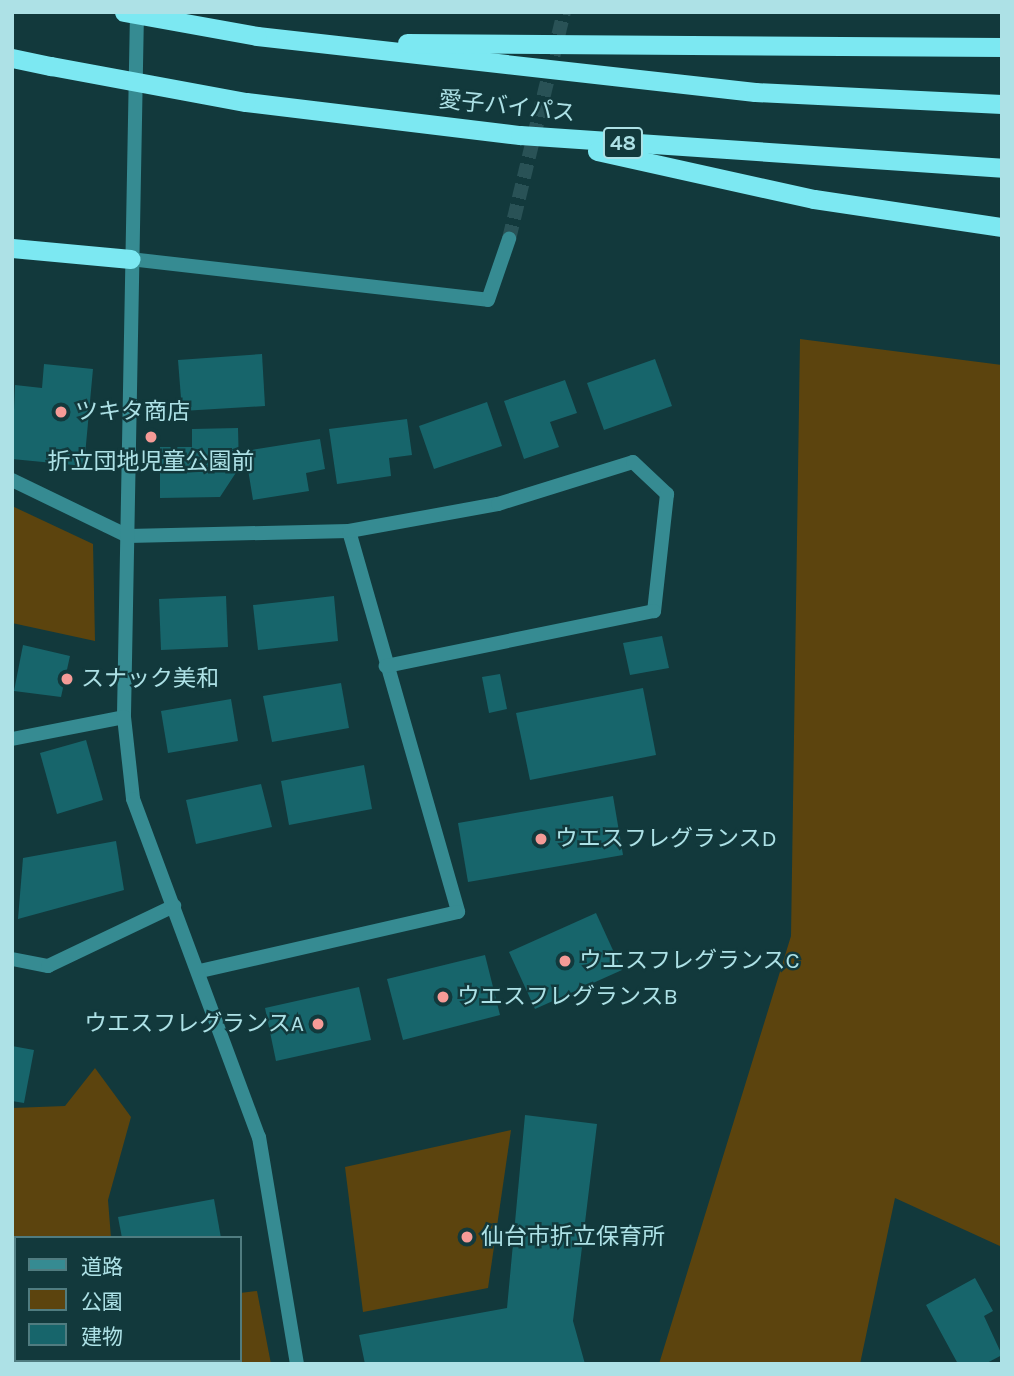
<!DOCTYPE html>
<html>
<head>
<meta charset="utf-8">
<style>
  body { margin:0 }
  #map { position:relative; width:1014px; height:1376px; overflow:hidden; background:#12393c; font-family:Karla,"Noto Sans JP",sans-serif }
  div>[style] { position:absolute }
  .green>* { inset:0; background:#5c440e }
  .building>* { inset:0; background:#17656b }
  .minor-tunnel>* { height:14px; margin-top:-7px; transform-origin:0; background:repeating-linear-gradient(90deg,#295256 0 14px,transparent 0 21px) }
  .minor>* { height:14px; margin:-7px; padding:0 7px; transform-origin:7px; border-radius:7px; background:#368b92 }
  .tertiary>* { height:14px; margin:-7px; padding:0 7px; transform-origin:7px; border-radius:7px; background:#368b92 }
  .trunk>* { height:19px; margin:-9.5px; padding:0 9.5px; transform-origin:9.5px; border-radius:9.5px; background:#7ce8f2 }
  .trunk-bridge>* { height:19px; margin:-9.5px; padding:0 9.5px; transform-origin:9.5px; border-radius:9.5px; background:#7ce8f2 }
  .dots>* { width:19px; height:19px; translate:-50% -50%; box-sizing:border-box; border:4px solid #12393c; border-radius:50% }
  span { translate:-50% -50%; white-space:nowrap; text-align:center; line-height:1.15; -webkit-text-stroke:5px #12393c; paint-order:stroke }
  .shield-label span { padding:2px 5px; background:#12393c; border:2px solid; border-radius:5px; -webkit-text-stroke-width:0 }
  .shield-label { font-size:21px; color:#ade1e6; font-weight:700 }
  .street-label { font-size:23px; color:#ade1e6 }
  .poi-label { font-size:23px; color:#ade1e6 }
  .left { translate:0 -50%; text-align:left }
  .right { translate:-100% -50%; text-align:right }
  .frame { position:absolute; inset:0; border:14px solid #ade1e6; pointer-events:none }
  .legend { position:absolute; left:14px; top:1236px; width:228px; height:126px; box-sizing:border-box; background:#12393c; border:2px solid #507c80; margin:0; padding:9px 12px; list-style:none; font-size:21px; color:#ade1e6 }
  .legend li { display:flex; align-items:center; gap:14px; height:35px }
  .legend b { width:35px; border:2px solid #507c80 }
</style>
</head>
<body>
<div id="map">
  <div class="green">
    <div style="clip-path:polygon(800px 339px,1002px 365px,1002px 1247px,895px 1198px,860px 1364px,659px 1364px,791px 936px)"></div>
    <div style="clip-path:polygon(12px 506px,93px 544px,95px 641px,12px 623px)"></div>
    <div style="clip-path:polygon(95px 1068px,131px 1117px,108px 1200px,111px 1238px,16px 1238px,16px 1360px,240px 1360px,240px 1293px,257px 1291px,271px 1364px,12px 1364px,12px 1108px,65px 1106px)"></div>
    <div style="clip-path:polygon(511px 1130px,488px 1288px,363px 1312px,345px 1167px)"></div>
  </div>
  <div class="building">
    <div style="clip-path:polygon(262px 354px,265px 406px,182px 411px,178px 360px)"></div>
    <div style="clip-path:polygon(655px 359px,672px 406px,604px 430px,587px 383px)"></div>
    <div style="clip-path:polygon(44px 364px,93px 369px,84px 466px,12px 459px,15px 385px,42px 388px)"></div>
    <div style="clip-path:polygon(565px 380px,577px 413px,550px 422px,559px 447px,524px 459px,504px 401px)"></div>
    <div style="clip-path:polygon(487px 402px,502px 446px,434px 469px,419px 426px)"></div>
    <div style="clip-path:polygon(407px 419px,412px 455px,389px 458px,391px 476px,337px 484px,329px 429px)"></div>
    <div style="clip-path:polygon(238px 428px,239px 468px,220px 497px,160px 498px,160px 447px,192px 447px,192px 429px)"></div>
    <div style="clip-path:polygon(320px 439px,325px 469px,306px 473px,309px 491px,253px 500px,245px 451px)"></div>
    <div style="clip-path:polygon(226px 596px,228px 647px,161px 650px,159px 599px)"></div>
    <div style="clip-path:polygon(334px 596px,338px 641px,258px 650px,253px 605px)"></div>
    <div style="clip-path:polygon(662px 636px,669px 668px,630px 675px,623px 643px)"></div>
    <div style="clip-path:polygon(23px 645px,70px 656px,61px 697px,14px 691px)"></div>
    <div style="clip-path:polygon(500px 674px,507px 709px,489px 713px,482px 677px)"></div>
    <div style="clip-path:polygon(341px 683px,349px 728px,272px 742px,263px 696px)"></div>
    <div style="clip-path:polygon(643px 688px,656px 755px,530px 780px,516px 713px)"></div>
    <div style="clip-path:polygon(231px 699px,238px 741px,168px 753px,161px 711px)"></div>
    <div style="clip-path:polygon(86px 740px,103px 800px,57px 814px,40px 753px)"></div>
    <div style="clip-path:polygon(364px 765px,372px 809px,289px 825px,281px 781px)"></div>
    <div style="clip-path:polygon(261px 784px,272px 827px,196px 844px,186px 800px)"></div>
    <div style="clip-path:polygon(613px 796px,623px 855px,468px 882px,458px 823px)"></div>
    <div style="clip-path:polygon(116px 841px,124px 890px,18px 919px,23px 858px)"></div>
    <div style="clip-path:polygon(596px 913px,622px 970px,535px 1009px,509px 952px)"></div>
    <div style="clip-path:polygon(485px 955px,500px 1015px,403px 1040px,387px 979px)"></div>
    <div style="clip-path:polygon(359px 987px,371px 1040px,276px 1061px,265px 1008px)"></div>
    <div style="clip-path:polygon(12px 1046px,34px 1050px,24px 1103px,12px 1101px)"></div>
    <div style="clip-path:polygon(525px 1115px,597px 1124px,573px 1321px,585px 1364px,365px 1364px,359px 1335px,507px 1308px)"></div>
    <div style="clip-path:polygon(214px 1199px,221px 1238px,122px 1238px,118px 1217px)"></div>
    <div style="clip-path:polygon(975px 1278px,993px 1311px,984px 1316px,1002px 1355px,985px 1364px,958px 1364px,926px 1305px)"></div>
  </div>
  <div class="minor-tunnel">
    <div style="left:509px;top:239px;width:234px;rotate:-76.4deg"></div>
  </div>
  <div class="minor">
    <div style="left:130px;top:259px;width:360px;rotate:6.5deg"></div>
    <div style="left:488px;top:300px;width:65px;rotate:-71deg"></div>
    <div style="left:12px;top:480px;width:129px;rotate:25.8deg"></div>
    <div style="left:128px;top:536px;width:221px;rotate:-1.3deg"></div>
    <div style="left:349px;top:531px;width:396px;rotate:74deg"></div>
    <div style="left:458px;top:912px;width:264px;rotate:167.1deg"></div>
    <div style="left:349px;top:531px;width:151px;rotate:-10.3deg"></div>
    <div style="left:498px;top:504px;width:141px;rotate:-17.3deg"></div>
    <div style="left:633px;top:462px;width:47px;rotate:43.3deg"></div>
    <div style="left:667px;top:494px;width:118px;rotate:96.3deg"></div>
    <div style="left:654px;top:611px;width:274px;rotate:168.4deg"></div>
    <div style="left:12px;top:739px;width:114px;rotate:-11.1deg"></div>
    <div style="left:12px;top:959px;width:37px;rotate:11deg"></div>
    <div style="left:48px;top:966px;width:140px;rotate:-25.5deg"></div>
  </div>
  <div class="tertiary">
    <div style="left:137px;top:12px;width:705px;rotate:91.06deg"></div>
    <div style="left:124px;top:717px;width:82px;rotate:83.7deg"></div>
    <div style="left:133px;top:799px;width:361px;rotate:69.6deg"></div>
    <div style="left:259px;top:1137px;width:230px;rotate:80.5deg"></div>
  </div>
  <div class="trunk">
    <div style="left:257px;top:36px;width:501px;rotate:6.42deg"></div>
    <div style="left:755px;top:92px;width:247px;rotate:2.8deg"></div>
    <div style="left:407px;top:43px;width:595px;rotate:0.39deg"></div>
    <div style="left:12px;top:58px;width:40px;rotate:12deg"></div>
    <div style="left:246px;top:102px;width:276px;rotate:6.9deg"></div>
    <div style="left:520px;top:135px;width:483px;rotate:3.9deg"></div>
    <div style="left:597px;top:151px;width:222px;rotate:12.5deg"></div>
    <div style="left:814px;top:199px;width:190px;rotate:8.5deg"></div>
    <div style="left:12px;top:248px;width:119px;rotate:5.3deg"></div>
  </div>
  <div class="trunk-bridge">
    <div style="left:124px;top:12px;width:135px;rotate:10.2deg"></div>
    <div style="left:51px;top:66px;width:198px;rotate:10.5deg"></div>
  </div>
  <div class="dots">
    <div style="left:61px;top:412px;background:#f59b97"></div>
    <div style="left:151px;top:437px;background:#f59b97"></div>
    <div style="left:67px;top:679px;background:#f59b97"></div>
    <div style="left:541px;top:839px;background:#f59b97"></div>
    <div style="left:565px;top:961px;background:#f59b97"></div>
    <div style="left:443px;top:997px;background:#f59b97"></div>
    <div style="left:318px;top:1024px;background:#f59b97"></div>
    <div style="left:467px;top:1237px;background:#f59b97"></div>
  </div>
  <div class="shield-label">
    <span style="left:623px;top:143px">48</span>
  </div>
  <div class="street-label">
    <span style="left:507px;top:107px;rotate:6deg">愛子バイパス</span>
  </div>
  <div class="poi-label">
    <span class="left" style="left:75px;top:412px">ツキタ商店</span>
    <span style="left:151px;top:462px">折立団地児童公園前</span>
    <span class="left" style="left:81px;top:679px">スナック美和</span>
    <span class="left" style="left:555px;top:839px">ウエスフレグランスD</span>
    <span class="left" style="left:579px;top:961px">ウエスフレグランスC</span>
    <span class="left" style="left:457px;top:997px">ウエスフレグランスB</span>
    <span class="right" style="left:304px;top:1024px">ウエスフレグランスA</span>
    <span class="left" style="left:481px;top:1237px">仙台市折立保育所</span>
  </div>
  <div class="frame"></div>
  <ul class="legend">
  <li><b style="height:9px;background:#368b92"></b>道路</li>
  <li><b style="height:19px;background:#5c440e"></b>公園</li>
  <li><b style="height:19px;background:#17656b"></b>建物</li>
  </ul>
</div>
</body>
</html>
